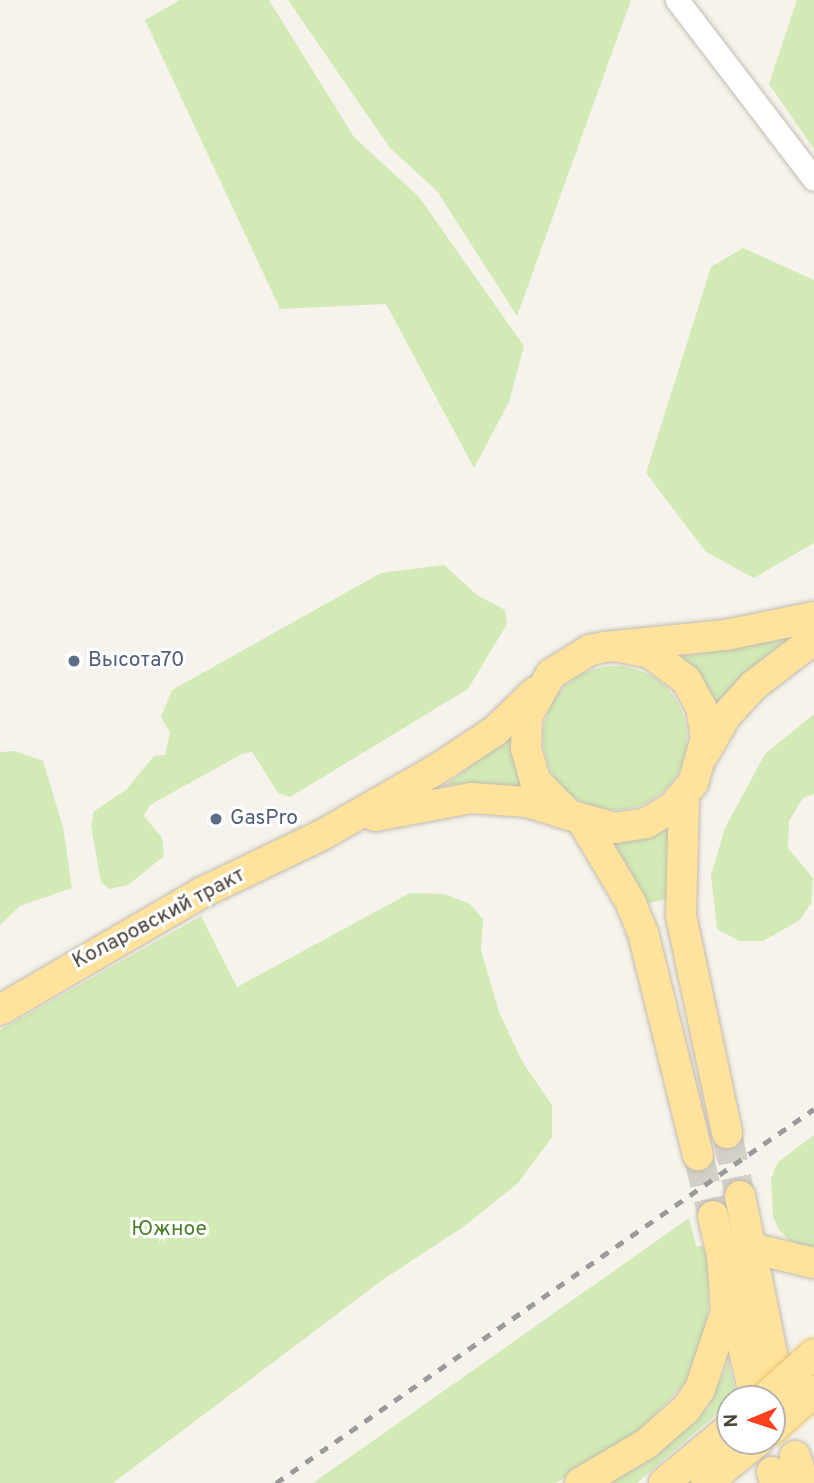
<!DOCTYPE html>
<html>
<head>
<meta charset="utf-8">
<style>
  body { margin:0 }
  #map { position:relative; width:814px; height:1483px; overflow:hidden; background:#f6f3ec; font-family:Overpass,sans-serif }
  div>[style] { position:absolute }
  .green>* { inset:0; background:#d2eab5 }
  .round { border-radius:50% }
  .major-tunnel>* { height:30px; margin-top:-15px; transform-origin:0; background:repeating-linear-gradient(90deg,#d4d0c8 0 30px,transparent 0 45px) }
  .roads { filter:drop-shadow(0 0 2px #c2bbae) drop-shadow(0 0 2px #c2bbae) }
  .minor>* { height:23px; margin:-11.5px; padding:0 11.5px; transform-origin:11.5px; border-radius:11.5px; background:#fff }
  .major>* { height:30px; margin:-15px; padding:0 15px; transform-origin:15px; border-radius:15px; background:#ffe39c }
  .rail>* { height:5px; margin-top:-2.5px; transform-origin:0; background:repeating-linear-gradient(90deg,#9a9a9a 0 9px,transparent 0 18px) }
  .bridges { filter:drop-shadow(0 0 2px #e6c16a) drop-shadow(0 0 2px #e6c16a) }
  .major-bridge>* { height:30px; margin:-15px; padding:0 15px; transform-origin:15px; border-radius:15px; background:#ffe39c }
  .dots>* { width:19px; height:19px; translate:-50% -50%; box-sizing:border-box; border:4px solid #fff; border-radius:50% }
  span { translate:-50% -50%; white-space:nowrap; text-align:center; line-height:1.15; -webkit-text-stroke:6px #fff; paint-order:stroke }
  .service-label { font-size:21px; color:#4e5e75 }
  .left { translate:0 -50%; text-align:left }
  .street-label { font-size:21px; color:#4b4439 }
  .park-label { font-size:21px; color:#4a7f2a }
  .north { position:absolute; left:716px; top:1385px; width:70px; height:70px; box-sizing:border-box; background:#fff; border:2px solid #b7b4b0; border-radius:50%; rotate:268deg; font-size:19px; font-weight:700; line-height:28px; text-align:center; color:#4b4439 }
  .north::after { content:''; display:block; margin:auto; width:24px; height:32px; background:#fc3f1d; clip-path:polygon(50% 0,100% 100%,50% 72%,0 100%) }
</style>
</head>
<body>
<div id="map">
  <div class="green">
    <div style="clip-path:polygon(180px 0,269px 0,354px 137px,419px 197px,524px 346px,509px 402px,474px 468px,386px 304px,280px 309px,145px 20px)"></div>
    <div style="clip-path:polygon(288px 0,631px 0,517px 316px,437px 191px,390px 148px)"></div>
    <div style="clip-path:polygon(797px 0,814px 0,814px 149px,769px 84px)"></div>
    <div style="clip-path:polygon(743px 248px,814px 280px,814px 543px,754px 578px,706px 552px,646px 473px,711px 267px)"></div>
    <div style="clip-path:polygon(444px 565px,477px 595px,505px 610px,507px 624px,468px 689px,290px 797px,278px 793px,252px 752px,242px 754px,150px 805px,144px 816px,162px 838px,164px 856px,128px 885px,109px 889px,101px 882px,91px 826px,94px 811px,126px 790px,154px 756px,165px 755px,170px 733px,161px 717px,172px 690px,381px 573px)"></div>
    <div style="clip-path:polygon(814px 625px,718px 719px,700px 678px,681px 656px,753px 644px)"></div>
    <div class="round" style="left:543px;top:666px;width:144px;height:144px"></div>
    <div style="clip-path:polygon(814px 714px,814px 794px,803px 798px,789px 821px,788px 848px,813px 878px,811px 903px,800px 920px,763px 941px,739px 941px,717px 929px,711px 875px,725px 828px,765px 754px)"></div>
    <div style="clip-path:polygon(513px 732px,524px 788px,480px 783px,445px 786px)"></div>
    <div style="clip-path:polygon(15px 751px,43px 761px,63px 827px,72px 888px,20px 906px,0 925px,0 752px)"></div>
    <div style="clip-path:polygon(672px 825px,670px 898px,646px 904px,612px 844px,640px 840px)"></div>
    <div style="clip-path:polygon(410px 893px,444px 894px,470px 904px,483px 919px,481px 950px,499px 1012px,523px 1063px,552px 1105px,552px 1137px,518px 1183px,463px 1227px,381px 1281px,113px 1483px,0 1483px,0 1030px,201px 916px,237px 987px)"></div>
    <div style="clip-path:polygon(814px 1135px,814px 1250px,792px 1243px,779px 1230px,773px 1217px,771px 1179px,778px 1162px)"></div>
    <div style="clip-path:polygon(689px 1218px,696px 1246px,704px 1247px,709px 1275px,708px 1331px,687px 1381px,639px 1432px,556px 1483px,313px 1483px)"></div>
    <div style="clip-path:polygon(729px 1360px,736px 1397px,637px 1483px,607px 1483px,683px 1431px,708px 1407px)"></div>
  </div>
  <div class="major-tunnel">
    <div style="left:727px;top:1133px;width:64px;rotate:78.3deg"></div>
    <div style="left:698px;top:1155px;width:63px;rotate:76.2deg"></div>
  </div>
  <div class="roads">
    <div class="minor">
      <div style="left:677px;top:0;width:225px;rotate:52.6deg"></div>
    </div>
    <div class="major">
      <div style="left:620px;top:647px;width:31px;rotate:11deg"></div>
      <div style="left:650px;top:653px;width:45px;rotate:36.9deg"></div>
      <div style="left:686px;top:680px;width:31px;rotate:61deg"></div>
      <div style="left:701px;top:707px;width:31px;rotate:81deg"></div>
      <div style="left:706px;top:738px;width:47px;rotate:106.1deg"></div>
      <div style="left:693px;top:783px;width:31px;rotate:130deg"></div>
      <div style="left:673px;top:807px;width:31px;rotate:149deg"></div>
      <div style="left:646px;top:823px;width:31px;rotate:171deg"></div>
      <div style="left:615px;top:828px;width:48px;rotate:-164.2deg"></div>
      <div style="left:569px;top:815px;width:49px;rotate:-134.2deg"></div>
      <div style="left:535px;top:780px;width:32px;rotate:-106deg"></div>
      <div style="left:526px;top:749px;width:33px;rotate:-88deg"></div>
      <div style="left:527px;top:716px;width:48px;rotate:-60.3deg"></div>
      <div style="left:551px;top:674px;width:46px;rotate:-31.6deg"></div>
      <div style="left:590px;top:650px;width:15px;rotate:-11deg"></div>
      <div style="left:605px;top:647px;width:122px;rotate:-5.7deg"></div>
      <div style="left:726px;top:635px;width:90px;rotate:-11.6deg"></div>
      <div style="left:704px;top:754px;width:43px;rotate:-60.4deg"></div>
      <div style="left:725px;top:717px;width:42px;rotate:-47.9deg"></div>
      <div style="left:753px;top:686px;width:77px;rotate:-37.6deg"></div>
      <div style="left:684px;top:796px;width:120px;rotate:91.4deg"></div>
      <div style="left:681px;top:916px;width:222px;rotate:78deg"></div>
      <div style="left:375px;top:816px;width:98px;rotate:-10.6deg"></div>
      <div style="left:471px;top:798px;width:56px;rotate:4.1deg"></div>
      <div style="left:527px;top:802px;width:38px;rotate:17deg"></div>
      <div style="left:583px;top:822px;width:92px;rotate:59.3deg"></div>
      <div style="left:630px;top:901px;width:35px;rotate:68deg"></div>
      <div style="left:643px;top:933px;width:229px;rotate:76.1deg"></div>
      <div style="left:0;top:1010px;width:233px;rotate:-30.2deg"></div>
      <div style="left:201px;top:893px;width:134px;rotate:-25.6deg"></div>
      <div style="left:322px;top:835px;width:135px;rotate:-29.8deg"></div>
      <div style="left:439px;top:768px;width:67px;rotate:-33.5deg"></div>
      <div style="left:495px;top:731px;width:56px;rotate:-44.3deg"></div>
      <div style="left:740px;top:1196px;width:176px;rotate:78.5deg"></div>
      <div style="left:713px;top:1216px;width:183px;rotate:77deg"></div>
      <div style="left:751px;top:1248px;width:65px;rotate:13.4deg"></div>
      <div style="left:795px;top:1456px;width:28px;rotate:73deg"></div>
      <div style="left:772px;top:1472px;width:11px;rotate:75deg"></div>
      <div style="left:580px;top:1483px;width:77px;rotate:-30.6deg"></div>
      <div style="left:646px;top:1444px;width:53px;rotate:-41.2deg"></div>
      <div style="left:686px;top:1409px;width:24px;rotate:-55deg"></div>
      <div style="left:700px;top:1389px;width:82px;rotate:-71.6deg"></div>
      <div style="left:726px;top:1311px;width:57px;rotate:-94deg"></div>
      <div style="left:664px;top:1483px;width:86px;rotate:-39.8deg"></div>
      <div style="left:706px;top:1483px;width:67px;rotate:-38.9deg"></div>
    </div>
  </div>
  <div class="rail">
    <div style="left:276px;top:1483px;width:655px;rotate:-34.81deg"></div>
  </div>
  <div class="bridges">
    <div class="major-bridge">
      <div style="left:764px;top:1399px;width:67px;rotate:-42deg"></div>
      <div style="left:772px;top:1429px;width:57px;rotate:-42.1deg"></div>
    </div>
  </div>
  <div class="dots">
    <div style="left:74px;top:661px;background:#5c6f8a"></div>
    <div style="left:216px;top:819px;background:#5c6f8a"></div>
  </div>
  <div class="service-label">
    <span class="left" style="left:88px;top:661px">Высота70</span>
    <span class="left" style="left:230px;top:819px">GasPro</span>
  </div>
  <div class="street-label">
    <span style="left:159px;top:919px;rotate:-28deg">Коларовский тракт</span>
  </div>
  <div class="park-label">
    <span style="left:169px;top:1230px">Южное</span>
  </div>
  <div class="north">N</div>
</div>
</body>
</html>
